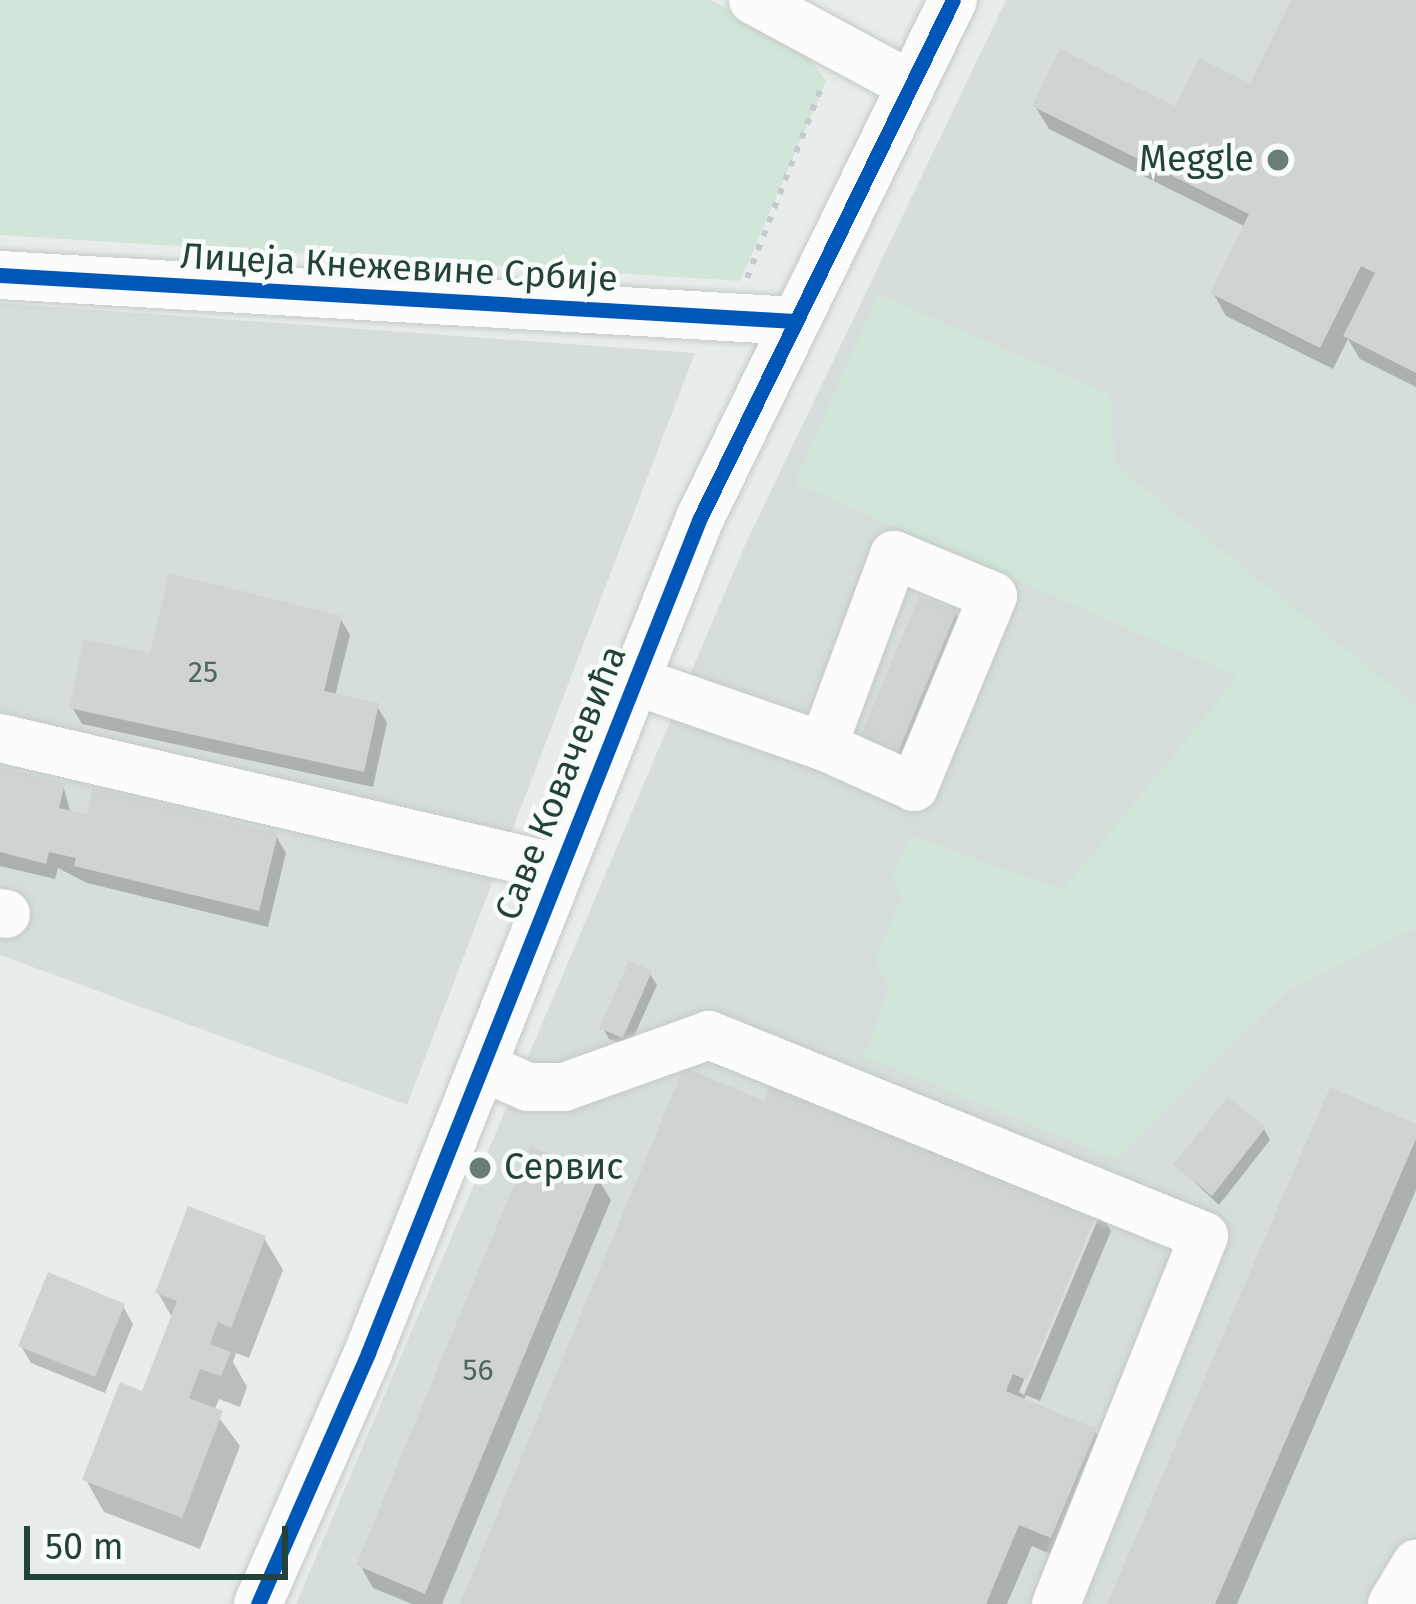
<!DOCTYPE html>
<html>
<head>
<meta charset="utf-8">
<style>
  body { margin:0 }
  #map { position:relative; width:1416px; height:1604px; overflow:hidden; background:#e8edeb; font-family:"Fira Sans",sans-serif }
  div>[style] { position:absolute }
  .built>* { inset:0; background:#d6dedb }
  .green>* { inset:0; background:#d1e6d8 }
  .shadow>* { inset:0; background:#0003 }
  .building>* { inset:0; background:#cfd4d2 }
  .path>* { height:6px; margin-top:-3px; transform-origin:0; background:repeating-linear-gradient(90deg,#c3ccca 0 6px,transparent 0 15px) }
  .roads { filter:drop-shadow(0 0 3px #c5cac8) drop-shadow(0 0 3px #c5cac8) }
  .minor>* { height:48px; margin:-24px; padding:0 24px; transform-origin:24px; border-radius:24px; background:#fcfcfc }
  .cycleway>* { height:15px; margin:-7.5px; padding:0 7.5px; transform-origin:7.5px; border-radius:7.5px; background:#0057b8 }
  .dots>* { width:33px; height:33px; translate:-50% -50%; box-sizing:border-box; border:6px solid #f7fbf9; border-radius:50% }
  span { translate:-50% -50%; white-space:nowrap; text-align:center; line-height:1.15; -webkit-text-stroke:9px #f7fbf9; paint-order:stroke }
  .number-label { font-size:30px; color:#506761 }
  .number-label span { -webkit-text-stroke-width:0 }
  .poi-label { font-size:36px; color:#24423a }
  .right { translate:-100% -50%; text-align:right }
  .left { translate:0 -50%; text-align:left }
  .street-label { font-size:36px; color:#24423a }
  .scale { position:absolute; left:24px; top:1526px; width:264px; height:54px; box-sizing:border-box; border:6px solid #24423a; border-top:0; padding-left:15px; font-size:36px; line-height:42px; white-space:nowrap; color:#24423a; -webkit-text-stroke:9px #f7fbf9; paint-order:stroke }
</style>
</head>
<body>
<div id="map">
  <div class="built">
    <div style="clip-path:polygon(1006px 0,1416px 0,1416px 1604px,296px 1604px,745px 545px)"></div>
    <div style="clip-path:polygon(0 303px,695px 353px,407px 1105px,0 955px)"></div>
  </div>
  <div class="green">
    <div style="clip-path:polygon(0 0,711px 0,806px 54px,826px 81px,740px 281px,0 235px)"></div>
    <div style="clip-path:polygon(878px 294px,1110px 395px,1116px 466px,1416px 705px,1416px 928px,1290px 989px,1116px 1159px,864px 1056px,889px 989px,875px 959px,901px 900px,892px 873px,912px 836px,1063px 890px,1238px 677px,795px 483px)"></div>
  </div>
  <div class="shadow">
    <div style="clip-path:polygon(1295px 0,1416px 0,1416px 387px,1360px 359px,1348px 339px,1333px 369px,1226px 316px,1213px 293px,1246px 227px,1049px 129px,1035px 106px,1176px 110px,1251px 87px)"></div>
    <div style="clip-path:polygon(955px 613px,965px 631px,902px 783px,868px 769px)"></div>
    <div style="clip-path:polygon(340px 618px,350px 635px,335px 696px,377px 706px,387px 723px,373px 787px,82px 724px,72px 707px)"></div>
    <div style="clip-path:polygon(0 770px,63px 785px,71px 814px,276px 836px,286px 853px,268px 927px,87px 883px,58px 868px,55px 879px,0 866px)"></div>
    <div style="clip-path:polygon(650px 974px,657px 985px,629px 1047px,609px 1039px,603px 1028px)"></div>
    <div style="clip-path:polygon(evenodd,766px 1105px,1098px 1208px,1111px 1231px,1040px 1401px,1026px 1395px,1023px 1401px,1095px 1431px,1109px 1454px,1064px 1560px,1032px 1546px,1007px 1604px,463px 1604px,766px 1105px,1091px 1219px,1098px 1219px,1024px 1395px,1019px 1392px,1091px 1219px)"></div>
    <div style="clip-path:polygon(1416px 1128px,1416px 1190px,1237px 1604px,1110px 1604px)"></div>
    <div style="clip-path:polygon(1264px 1129px,1270px 1140px,1219px 1205px,1177px 1166px)"></div>
    <div style="clip-path:polygon(597px 1177px,611px 1200px,442px 1604px,412px 1604px,373px 1588px,360px 1565px)"></div>
    <div style="clip-path:polygon(264px 1238px,283px 1270px,249px 1358px,236px 1353px,233px 1362px,247px 1387px,240px 1407px,219px 1399px,214px 1411px,240px 1446px,200px 1549px,104px 1512px,86px 1480px,144px 1395px,173px 1319px,158px 1293px)"></div>
    <div style="clip-path:polygon(123px 1306px,133px 1324px,105px 1393px,31px 1363px,21px 1346px)"></div>
  </div>
  <div class="building">
    <div style="clip-path:polygon(1291px 0,1416px 0,1416px 373px,1343px 336px,1375px 273px,1361px 266px,1320px 348px,1210px 293px,1249px 214px,1032px 106px,1060px 49px,1175px 106px,1199px 58px,1250px 83px)"></div>
    <div style="clip-path:polygon(169px 573px,342px 616px,324px 691px,379px 703px,364px 772px,69px 708px,84px 639px,150px 653px)"></div>
    <div style="clip-path:polygon(919px 596px,957px 611px,892px 767px,854px 752px)"></div>
    <div style="clip-path:polygon(0 767px,65px 783px,59px 808px,87px 814px,93px 788px,278px 833px,259px 911px,74px 866px,76px 858px,49px 852px,46px 864px,0 852px)"></div>
    <div style="clip-path:polygon(629px 961px,652px 971px,623px 1038px,599px 1028px)"></div>
    <div style="clip-path:polygon(684px 1067px,764px 1101px,776px 1071px,1100px 1206px,1027px 1380px,1013px 1374px,1006px 1391px,1097px 1429px,1051px 1538px,1019px 1525px,986px 1604px,460px 1604px)"></div>
    <div style="clip-path:polygon(1330px 1087px,1416px 1124px,1416px 1139px,1215px 1604px,1107px 1604px)"></div>
    <div style="clip-path:polygon(1228px 1097px,1266px 1127px,1212px 1196px,1173px 1165px)"></div>
    <div style="clip-path:polygon(530px 1146px,599px 1175px,425px 1594px,356px 1565px)"></div>
    <div style="clip-path:polygon(188px 1206px,266px 1236px,231px 1328px,218px 1322px,210px 1344px,231px 1352px,221px 1376px,200px 1369px,189px 1398px,223px 1411px,182px 1518px,82px 1480px,120px 1382px,142px 1391px,177px 1301px,155px 1293px)"></div>
    <div style="clip-path:polygon(48px 1272px,125px 1304px,95px 1377px,18px 1346px)"></div>
  </div>
  <div class="path">
    <div style="left:747px;top:278px;width:209px;rotate:-68.7deg"></div>
  </div>
  <div class="roads">
    <div class="minor">
      <div style="left:753px;top:0;width:177px;rotate:28.3deg"></div>
      <div style="left:0;top:275px;width:796px;rotate:3.31deg"></div>
      <div style="left:894px;top:555px;width:107px;rotate:22.5deg"></div>
      <div style="left:993px;top:596px;width:207px;rotate:112.5deg"></div>
      <div style="left:914px;top:787px;width:100px;rotate:-155.7deg"></div>
      <div style="left:823px;top:746px;width:204px;rotate:-69.6deg"></div>
      <div style="left:633px;top:680px;width:201px;rotate:19.2deg"></div>
      <div style="left:0;top:738px;width:573px;rotate:13.11deg"></div>
      <div style="left:0;top:913px;width:6px;rotate:9deg"></div>
      <div style="left:483px;top:1067px;width:49px;rotate:24deg"></div>
      <div style="left:528px;top:1087px;width:36px"></div>
      <div style="left:564px;top:1087px;width:154px;rotate:-19.7deg"></div>
      <div style="left:709px;top:1035px;width:534px;rotate:22.1deg"></div>
      <div style="left:1204px;top:1236px;width:397px;rotate:111.9deg"></div>
      <div style="left:258px;top:1604px;width:274px;rotate:-66.3deg"></div>
      <div style="left:368px;top:1353px;width:899px;rotate:-68.32deg"></div>
      <div style="left:700px;top:518px;width:576px;rotate:-63.97deg"></div>
      <div style="left:1392px;top:1604px;width:47px;rotate:-59deg"></div>
    </div>
  </div>
  <div class="cycleway">
    <div style="left:0;top:275px;width:796px;rotate:3.31deg"></div>
    <div style="left:258px;top:1604px;width:274px;rotate:-66.3deg"></div>
    <div style="left:368px;top:1353px;width:899px;rotate:-68.32deg"></div>
    <div style="left:700px;top:518px;width:576px;rotate:-63.97deg"></div>
  </div>
  <div class="dots">
    <div style="left:1278px;top:160px;background:#697e78"></div>
    <div style="left:480px;top:1168px;background:#697e78"></div>
  </div>
  <div class="number-label">
    <span style="left:203px;top:672px">25</span>
    <span style="left:478px;top:1370px">56</span>
  </div>
  <div class="poi-label">
    <span class="right" style="left:1254px;top:160px">Meggle</span>
    <span class="left" style="left:504px;top:1168px">Сервис</span>
  </div>
  <div class="street-label">
    <span style="left:399px;top:268px;rotate:3deg">Лицеја Кнежевине Србије</span>
    <span style="left:561px;top:783px;rotate:-68deg">Саве Ковачевића</span>
  </div>
  <div class="scale">50 m</div>
</div>
</body>
</html>
